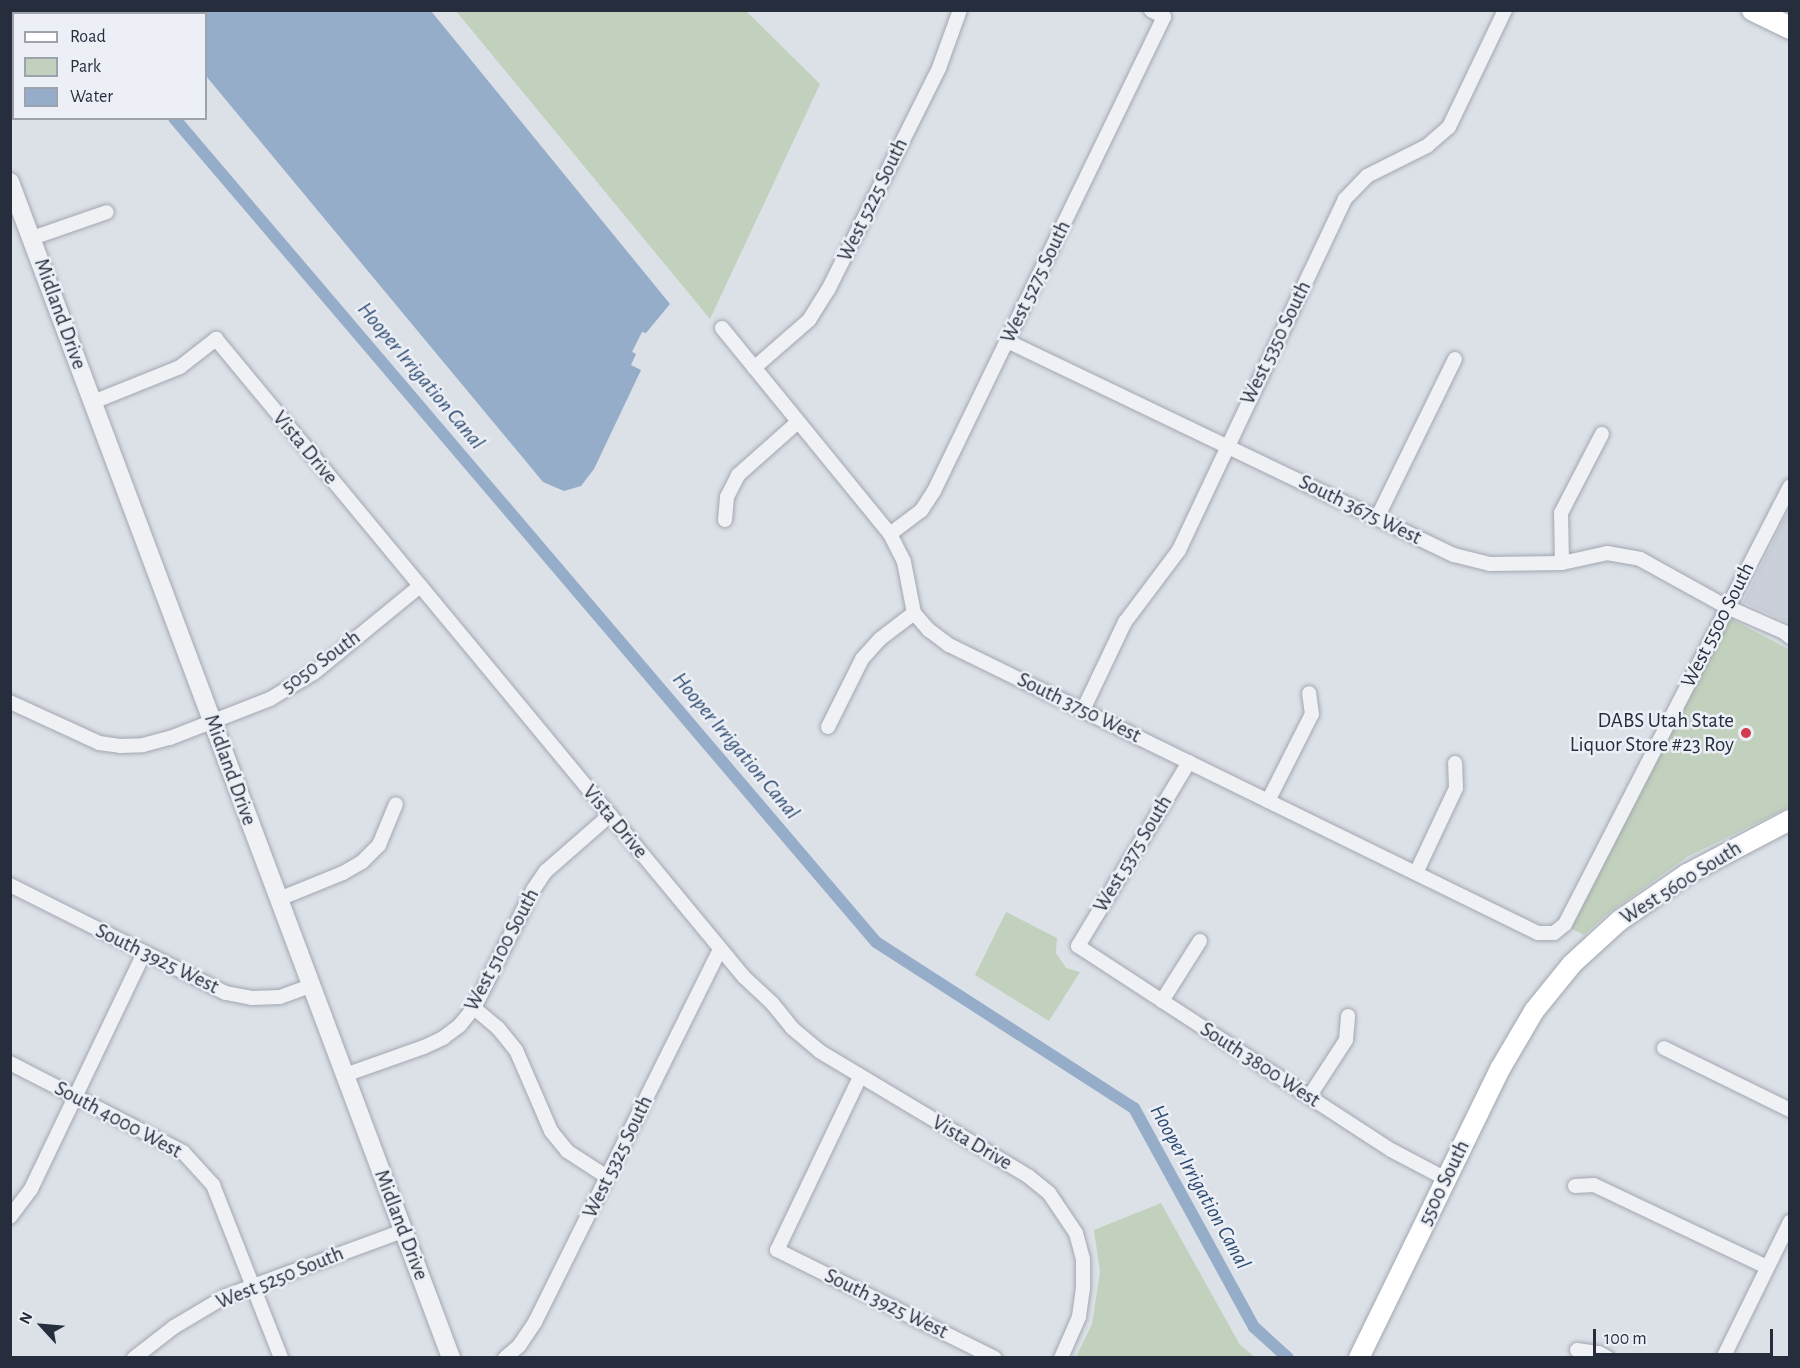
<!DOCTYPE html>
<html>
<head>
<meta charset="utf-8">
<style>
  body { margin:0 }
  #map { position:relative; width:1800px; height:1368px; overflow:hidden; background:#dce0e7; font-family:"Alegreya Sans",sans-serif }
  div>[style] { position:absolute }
  .built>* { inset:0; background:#cacfd9 }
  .green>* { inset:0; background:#c2d1bd }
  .water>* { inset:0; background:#95adc9 }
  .canal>* { height:12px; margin:-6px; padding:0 6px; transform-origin:6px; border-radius:6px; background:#95adc9 }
  .roads { filter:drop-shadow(0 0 2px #a2a7b1) drop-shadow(0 0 2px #a2a7b1) }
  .minor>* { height:14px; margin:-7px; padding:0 7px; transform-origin:7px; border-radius:7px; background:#eff1f5 }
  .tertiary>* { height:18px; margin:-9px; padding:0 9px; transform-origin:9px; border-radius:9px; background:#eff1f5 }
  .secondary>* { height:20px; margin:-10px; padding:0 10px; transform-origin:10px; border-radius:10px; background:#fff }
  .primary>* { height:22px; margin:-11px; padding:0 11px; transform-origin:11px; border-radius:11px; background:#fff }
  .dots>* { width:16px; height:16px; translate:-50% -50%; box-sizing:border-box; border:3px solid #eceff5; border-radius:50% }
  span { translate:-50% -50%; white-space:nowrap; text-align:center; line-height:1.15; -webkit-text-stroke:5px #eceff5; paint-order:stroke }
  .street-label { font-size:21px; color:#262e3e }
  .poi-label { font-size:21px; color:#262e3e }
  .right { translate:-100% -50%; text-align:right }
  .water-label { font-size:22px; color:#2e4c73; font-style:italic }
  .frame { position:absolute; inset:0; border:12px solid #262e3e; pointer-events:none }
  .legend { position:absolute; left:12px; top:12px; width:195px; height:108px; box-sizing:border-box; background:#eceff5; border:2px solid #9da2ac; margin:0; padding:8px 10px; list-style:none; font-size:18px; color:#262e3e }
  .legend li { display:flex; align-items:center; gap:12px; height:30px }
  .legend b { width:30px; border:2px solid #9da2ac }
  .north { position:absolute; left:12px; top:1296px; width:60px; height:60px; -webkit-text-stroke:4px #eceff5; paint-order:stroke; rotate:296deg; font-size:16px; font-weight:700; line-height:24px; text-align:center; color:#262e3e }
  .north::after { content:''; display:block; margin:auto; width:21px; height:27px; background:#262e3e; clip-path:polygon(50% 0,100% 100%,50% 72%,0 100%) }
  .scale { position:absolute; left:1593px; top:1329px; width:180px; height:27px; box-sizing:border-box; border:3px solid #262e3e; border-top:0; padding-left:8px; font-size:18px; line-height:21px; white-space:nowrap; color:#262e3e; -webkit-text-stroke:4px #eceff5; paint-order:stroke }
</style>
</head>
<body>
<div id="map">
  <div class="built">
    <div style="clip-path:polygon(1789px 509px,1789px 623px,1743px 602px)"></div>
  </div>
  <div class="green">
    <div style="clip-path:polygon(456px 11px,746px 11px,820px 84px,710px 319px)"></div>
    <div style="clip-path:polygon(1724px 615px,1790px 650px,1789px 807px,1687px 857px,1606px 915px,1584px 935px,1570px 928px)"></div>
    <div style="clip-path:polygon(1006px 912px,1057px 938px,1056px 953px,1066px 968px,1080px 972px,1049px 1021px,975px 975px)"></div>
    <div style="clip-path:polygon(1161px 1203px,1240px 1345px,1255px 1357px,1076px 1357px,1092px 1324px,1100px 1272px,1094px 1230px)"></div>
  </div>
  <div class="water">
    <div style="clip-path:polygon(185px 10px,431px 11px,670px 304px,646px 333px,642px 332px,632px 352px,636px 354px,631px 365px,641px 370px,594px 469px,581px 486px,564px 491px,543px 482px,206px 76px,206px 14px,183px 13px)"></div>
  </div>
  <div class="canal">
    <div style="left:82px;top:10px;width:4px;rotate:63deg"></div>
    <div style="left:174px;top:118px;width:1082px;rotate:49.57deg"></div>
    <div style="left:876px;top:942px;width:307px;rotate:32.8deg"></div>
    <div style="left:1134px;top:1108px;width:250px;rotate:61.3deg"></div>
    <div style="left:1254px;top:1327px;width:46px;rotate:42.4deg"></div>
  </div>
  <div class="roads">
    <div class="minor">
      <div style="left:32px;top:238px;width:79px;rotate:-19.1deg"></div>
      <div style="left:722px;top:328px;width:266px;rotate:50.8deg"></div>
      <div style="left:890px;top:534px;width:31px;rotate:63deg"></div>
      <div style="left:904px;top:562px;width:52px;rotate:78.9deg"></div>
      <div style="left:914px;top:613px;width:23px;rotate:49deg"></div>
      <div style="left:929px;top:630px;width:25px;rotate:37deg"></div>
      <div style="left:949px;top:645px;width:656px;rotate:26.06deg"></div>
      <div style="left:1538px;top:933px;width:16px"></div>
      <div style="left:1554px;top:933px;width:14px;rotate:-39deg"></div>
      <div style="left:1565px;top:924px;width:492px;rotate:-62.8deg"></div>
      <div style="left:1007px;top:341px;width:496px;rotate:25.6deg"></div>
      <div style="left:1454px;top:555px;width:37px;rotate:14deg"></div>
      <div style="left:1490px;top:564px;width:72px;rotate:-0.8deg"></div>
      <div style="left:1562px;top:563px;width:46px;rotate:-12.5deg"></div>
      <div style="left:1607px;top:553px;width:34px;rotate:10deg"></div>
      <div style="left:1640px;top:559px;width:99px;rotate:28.9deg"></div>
      <div style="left:1727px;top:607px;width:62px;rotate:23.7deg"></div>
      <div style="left:1784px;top:632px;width:8px;rotate:40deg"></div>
      <div style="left:754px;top:368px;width:73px;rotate:-41.1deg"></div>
      <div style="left:809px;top:320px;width:36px;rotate:-58deg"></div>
      <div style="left:828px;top:290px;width:248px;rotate:-63.4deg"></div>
      <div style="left:939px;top:68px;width:62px;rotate:-70.1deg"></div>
      <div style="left:93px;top:402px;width:94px;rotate:-21.9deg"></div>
      <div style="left:180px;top:367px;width:46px;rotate:-37.9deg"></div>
      <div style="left:216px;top:339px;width:828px;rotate:50.39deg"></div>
      <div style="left:744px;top:977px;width:38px;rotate:43deg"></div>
      <div style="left:772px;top:1003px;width:32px;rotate:51deg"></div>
      <div style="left:792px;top:1028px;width:35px;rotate:40deg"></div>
      <div style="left:819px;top:1051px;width:244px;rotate:30.9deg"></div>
      <div style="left:1028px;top:1176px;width:27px;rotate:39deg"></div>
      <div style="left:1049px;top:1193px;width:48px;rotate:56deg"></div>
      <div style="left:1076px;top:1233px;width:27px;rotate:75deg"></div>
      <div style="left:1083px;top:1259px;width:29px;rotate:90deg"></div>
      <div style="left:1083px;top:1288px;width:29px;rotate:98deg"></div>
      <div style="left:1079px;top:1317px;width:45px;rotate:113.7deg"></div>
      <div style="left:1377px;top:518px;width:177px;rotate:-63.9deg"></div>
      <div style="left:725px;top:520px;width:23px;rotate:-85deg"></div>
      <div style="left:727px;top:497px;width:25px;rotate:-63deg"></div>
      <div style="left:738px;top:475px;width:80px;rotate:-41.5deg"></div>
      <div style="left:890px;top:534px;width:39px;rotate:-37deg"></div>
      <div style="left:921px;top:511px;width:24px;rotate:-57deg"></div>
      <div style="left:934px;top:491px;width:527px;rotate:-64.12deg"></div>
      <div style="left:1164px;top:17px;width:15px;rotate:-152deg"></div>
      <div style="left:1562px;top:563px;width:50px;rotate:-91.1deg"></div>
      <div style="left:1561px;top:513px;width:89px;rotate:-62.6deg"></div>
      <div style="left:10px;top:702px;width:98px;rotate:24.7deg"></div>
      <div style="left:99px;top:743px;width:21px;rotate:8deg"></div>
      <div style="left:120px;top:746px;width:23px;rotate:-2deg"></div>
      <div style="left:143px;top:745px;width:28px;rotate:-15deg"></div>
      <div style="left:170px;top:738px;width:107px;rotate:-21.3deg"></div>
      <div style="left:270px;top:699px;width:52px;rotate:-31deg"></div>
      <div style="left:315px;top:672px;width:136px;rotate:-39.3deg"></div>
      <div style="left:1083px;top:710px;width:98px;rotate:-64.5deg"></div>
      <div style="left:1125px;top:622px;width:90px;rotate:-53.1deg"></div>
      <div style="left:1179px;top:550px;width:388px;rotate:-64.7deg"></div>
      <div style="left:1345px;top:199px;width:32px;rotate:-46deg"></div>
      <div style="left:1367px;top:176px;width:67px;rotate:-26.6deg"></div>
      <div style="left:1427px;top:146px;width:29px;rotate:-41deg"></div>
      <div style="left:1449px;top:127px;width:130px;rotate:-64.4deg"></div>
      <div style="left:828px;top:727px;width:76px;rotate:-63.4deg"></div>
      <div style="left:862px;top:659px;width:27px;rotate:-48deg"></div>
      <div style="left:880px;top:639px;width:43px;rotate:-37.4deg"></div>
      <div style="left:1189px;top:762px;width:215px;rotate:121.1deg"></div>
      <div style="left:1078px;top:946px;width:374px;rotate:33.1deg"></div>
      <div style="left:1391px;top:1150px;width:62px;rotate:27.8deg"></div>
      <div style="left:1268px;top:801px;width:97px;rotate:-63.2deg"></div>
      <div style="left:1312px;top:714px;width:21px;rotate:-98deg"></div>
      <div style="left:1416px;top:873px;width:94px;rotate:-64.8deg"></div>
      <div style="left:1456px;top:788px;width:25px;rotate:-92deg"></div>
      <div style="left:10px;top:885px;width:241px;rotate:26.6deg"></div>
      <div style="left:226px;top:993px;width:26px;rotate:11deg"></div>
      <div style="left:252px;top:998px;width:28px;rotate:-2deg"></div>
      <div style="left:280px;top:997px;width:33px;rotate:-20deg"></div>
      <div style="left:279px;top:899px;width:69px;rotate:-22.1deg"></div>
      <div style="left:343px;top:873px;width:22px;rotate:-30deg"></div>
      <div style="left:362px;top:862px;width:24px;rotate:-45deg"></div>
      <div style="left:379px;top:845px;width:44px;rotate:-67.5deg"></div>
      <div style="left:1162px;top:1001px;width:71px;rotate:-57.7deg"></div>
      <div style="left:474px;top:1008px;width:31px;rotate:40deg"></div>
      <div style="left:498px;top:1028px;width:28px;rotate:51deg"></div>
      <div style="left:516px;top:1050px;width:88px;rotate:66.6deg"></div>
      <div style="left:551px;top:1131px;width:26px;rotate:51deg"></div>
      <div style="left:567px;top:1151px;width:48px;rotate:33deg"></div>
      <div style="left:1664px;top:1048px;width:140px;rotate:26.2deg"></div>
      <div style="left:10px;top:1063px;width:195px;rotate:27.2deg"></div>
      <div style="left:183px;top:1152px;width:45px;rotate:47.7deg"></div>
      <div style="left:213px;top:1185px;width:186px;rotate:68.5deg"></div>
      <div style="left:345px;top:1075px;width:84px;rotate:-19.5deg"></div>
      <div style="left:424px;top:1047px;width:21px;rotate:-25deg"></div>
      <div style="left:443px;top:1038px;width:21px;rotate:-37deg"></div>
      <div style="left:460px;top:1025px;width:22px;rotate:-51deg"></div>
      <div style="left:474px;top:1008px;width:132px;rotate:-63.4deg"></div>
      <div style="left:533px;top:890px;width:23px;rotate:-56deg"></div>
      <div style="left:546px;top:871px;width:85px;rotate:-41.2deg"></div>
      <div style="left:860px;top:1077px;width:192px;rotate:115.6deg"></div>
      <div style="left:777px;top:1250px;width:243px;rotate:26.4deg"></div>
      <div style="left:1309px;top:1097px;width:68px;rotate:-57deg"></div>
      <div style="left:1346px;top:1040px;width:24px;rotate:-85deg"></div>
      <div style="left:1575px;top:1186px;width:19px;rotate:-3deg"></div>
      <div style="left:1594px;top:1185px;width:191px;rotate:25.4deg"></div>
      <div style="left:10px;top:1217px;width:35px;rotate:-53deg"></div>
      <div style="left:31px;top:1189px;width:262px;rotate:-64.4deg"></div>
      <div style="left:1577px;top:1350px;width:22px;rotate:8deg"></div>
      <div style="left:1599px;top:1353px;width:10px;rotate:29deg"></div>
      <div style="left:134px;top:1358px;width:51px;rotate:-37.8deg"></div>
      <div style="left:174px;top:1327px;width:61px;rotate:-30.8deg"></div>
      <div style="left:226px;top:1296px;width:189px;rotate:-20.2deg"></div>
      <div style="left:505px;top:1358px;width:18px;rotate:-41deg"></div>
      <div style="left:519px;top:1346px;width:29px;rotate:-56deg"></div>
      <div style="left:535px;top:1322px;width:416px;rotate:-63.6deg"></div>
      <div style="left:1723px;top:1358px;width:152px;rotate:-63.8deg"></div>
    </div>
    <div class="tertiary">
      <div style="left:10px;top:182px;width:1256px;rotate:69.44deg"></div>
    </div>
    <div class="secondary">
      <div style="left:1359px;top:1358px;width:322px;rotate:-64deg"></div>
      <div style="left:1500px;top:1069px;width:67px;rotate:-59.6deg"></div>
      <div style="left:1534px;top:1011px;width:60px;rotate:-51deg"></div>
      <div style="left:1572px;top:964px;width:64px;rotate:-42.5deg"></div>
      <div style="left:1619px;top:921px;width:83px;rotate:-34.7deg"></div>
      <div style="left:1687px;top:874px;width:116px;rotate:-27.7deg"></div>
    </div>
    <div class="primary">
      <div style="left:1753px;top:10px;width:41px;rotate:25.9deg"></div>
    </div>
  </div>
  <div class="dots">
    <div style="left:1746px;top:733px;background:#d23b4f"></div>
  </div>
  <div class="street-label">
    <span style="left:873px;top:200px;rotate:-64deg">West 5225 South</span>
    <span style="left:1036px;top:282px;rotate:-64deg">West 5275 South</span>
    <span style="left:60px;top:314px;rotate:70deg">Midland Drive</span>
    <span style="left:1276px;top:343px;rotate:-64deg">West 5350 South</span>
    <span style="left:305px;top:448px;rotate:50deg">Vista Drive</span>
    <span style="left:1360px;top:510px;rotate:26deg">South 3675 West</span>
    <span style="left:1718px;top:625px;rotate:-63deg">West 5500 South</span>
    <span style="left:321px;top:662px;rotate:-36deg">5050 South</span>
    <span style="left:1079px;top:708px;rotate:26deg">South 3750 West</span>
    <span style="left:230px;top:770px;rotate:70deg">Midland Drive</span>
    <span style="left:615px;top:822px;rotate:50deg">Vista Drive</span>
    <span style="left:1133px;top:854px;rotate:-59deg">West 5375 South</span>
    <span style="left:1681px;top:883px;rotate:-32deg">West 5600 South</span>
    <span style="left:502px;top:950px;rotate:-62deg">West 5100 South</span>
    <span style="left:157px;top:959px;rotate:26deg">South 3925 West</span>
    <span style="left:1260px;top:1065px;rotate:33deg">South 3800 West</span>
    <span style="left:118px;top:1120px;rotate:28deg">South 4000 West</span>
    <span style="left:972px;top:1143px;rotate:30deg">Vista Drive</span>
    <span style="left:618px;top:1157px;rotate:-64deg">West 5325 South</span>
    <span style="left:1444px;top:1183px;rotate:-64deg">5500 South</span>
    <span style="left:401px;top:1225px;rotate:69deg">Midland Drive</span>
    <span style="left:280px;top:1278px;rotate:-22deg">West 5250 South</span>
    <span style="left:886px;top:1304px;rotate:26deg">South 3925 West</span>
  </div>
  <div class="poi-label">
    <span class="right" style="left:1734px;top:733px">DABS Utah State<br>Liquor Store #23 Roy</span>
  </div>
  <div class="water-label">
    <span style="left:421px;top:376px;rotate:50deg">Hooper Irrigation Canal</span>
    <span style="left:736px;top:746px;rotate:50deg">Hooper Irrigation Canal</span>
    <span style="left:1200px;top:1187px;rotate:61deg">Hooper Irrigation Canal</span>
  </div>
  <div class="frame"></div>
  <ul class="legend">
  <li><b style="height:8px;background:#fff"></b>Road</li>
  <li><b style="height:16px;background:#c2d1bd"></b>Park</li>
  <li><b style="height:16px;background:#95adc9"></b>Water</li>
  </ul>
  <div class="north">N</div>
  <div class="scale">100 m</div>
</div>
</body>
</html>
